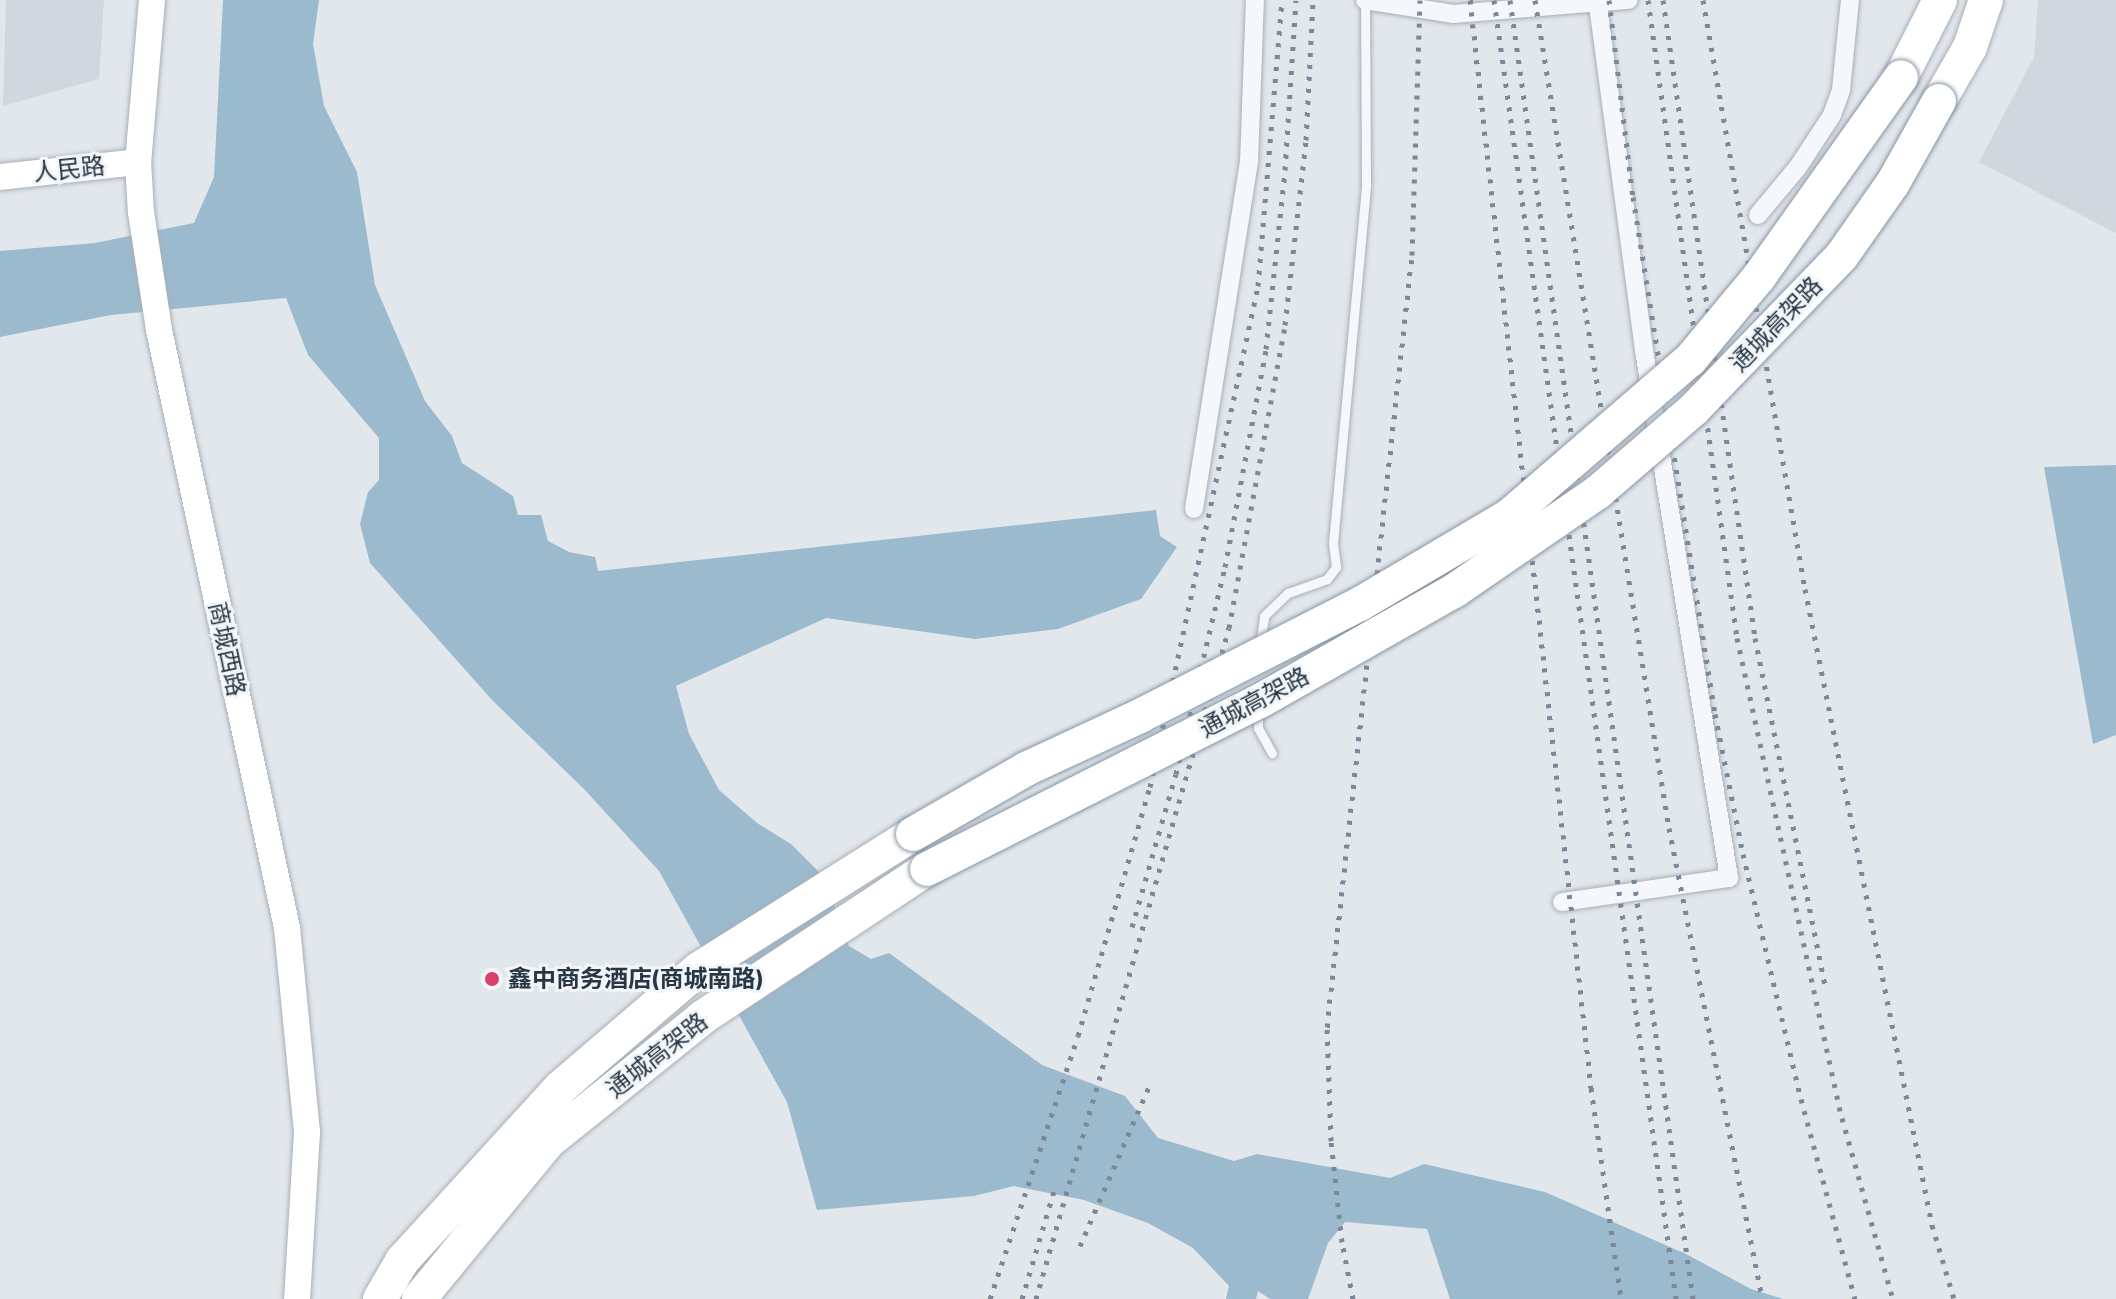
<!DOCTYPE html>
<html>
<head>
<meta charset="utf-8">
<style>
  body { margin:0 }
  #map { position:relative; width:2116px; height:1299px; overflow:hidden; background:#e2e7ec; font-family:"Titillium Web","Noto Sans SC",sans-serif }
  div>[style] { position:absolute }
  .built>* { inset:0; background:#d0d7de }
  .water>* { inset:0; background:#9bbace }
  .roads { filter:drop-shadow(0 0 2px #a7afb7) drop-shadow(0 0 2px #a7afb7) }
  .lane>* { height:9px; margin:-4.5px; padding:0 4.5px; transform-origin:4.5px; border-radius:4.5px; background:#f6f7fa }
  .street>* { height:18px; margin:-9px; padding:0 9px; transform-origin:9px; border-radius:9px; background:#f6f7fa }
  .secondary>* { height:26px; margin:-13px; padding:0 13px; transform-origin:13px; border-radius:13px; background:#fff }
  .highway>* { height:34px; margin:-17px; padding:0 17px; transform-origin:17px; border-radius:17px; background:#fff }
  .rail>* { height:5px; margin-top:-2.5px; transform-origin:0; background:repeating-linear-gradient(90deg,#7a8897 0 4px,transparent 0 12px) }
  .bridges { filter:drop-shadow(0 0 2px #8896a4) drop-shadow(0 0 2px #8896a4) }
  .highway-bridge>* { height:34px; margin:-17px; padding:0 17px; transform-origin:17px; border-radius:17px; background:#fff }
  .dots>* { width:22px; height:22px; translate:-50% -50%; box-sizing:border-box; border:4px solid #f2f6f9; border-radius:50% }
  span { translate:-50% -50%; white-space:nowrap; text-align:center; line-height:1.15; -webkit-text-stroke:6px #f2f6f9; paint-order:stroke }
  .street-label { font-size:24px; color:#293745 }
  .poi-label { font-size:24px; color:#293745; font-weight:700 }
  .left { translate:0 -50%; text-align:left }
</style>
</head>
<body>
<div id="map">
  <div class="built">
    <div style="clip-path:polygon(6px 0,104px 0,99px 79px,3px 106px)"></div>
    <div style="clip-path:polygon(2038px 0,2116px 0,2116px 233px,1979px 162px,2034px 57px)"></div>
  </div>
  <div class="water">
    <div style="clip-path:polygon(223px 0,319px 0,313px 44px,324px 106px,357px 172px,375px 285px,425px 401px,452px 436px,462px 463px,513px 496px,518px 515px,541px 515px,548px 541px,569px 552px,595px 557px,598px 571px,1156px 510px,1160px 536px,1177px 547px,1141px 599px,1058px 629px,975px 639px,826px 618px,676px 686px,689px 734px,719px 790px,757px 823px,791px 844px,824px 877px,849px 946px,871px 959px,889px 953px,1042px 1065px,1125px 1096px,1158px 1138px,1234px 1161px,1257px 1154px,1390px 1178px,1424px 1164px,1545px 1192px,1686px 1254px,1751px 1289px,1783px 1299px,1450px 1299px,1427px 1229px,1345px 1222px,1328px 1243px,1308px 1299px,1270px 1299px,1258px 1291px,1256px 1299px,1226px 1299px,1229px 1286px,1193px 1248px,1148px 1223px,1084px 1200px,1014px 1186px,974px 1196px,817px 1210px,787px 1102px,659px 871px,585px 790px,493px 701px,370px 563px,360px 524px,368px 492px,379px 480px,379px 438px,308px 355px,286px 298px,111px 315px,0 337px,0 251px,95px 243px,194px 223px,214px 177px)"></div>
    <div style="clip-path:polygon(2116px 465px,2116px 735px,2093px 744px,2044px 467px)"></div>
  </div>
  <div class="roads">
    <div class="lane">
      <div style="left:1260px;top:646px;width:30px;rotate:-82deg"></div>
      <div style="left:1264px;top:616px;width:33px;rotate:-44deg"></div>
      <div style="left:1288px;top:593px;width:41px;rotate:-19.7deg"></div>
      <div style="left:1327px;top:579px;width:15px;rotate:-53deg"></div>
      <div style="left:1336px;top:567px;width:24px;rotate:-97deg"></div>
      <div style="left:1333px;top:543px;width:360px;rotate:-84.7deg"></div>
      <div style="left:1366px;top:185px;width:185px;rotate:-90.3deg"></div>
      <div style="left:1258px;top:709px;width:19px;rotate:90deg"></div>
      <div style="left:1258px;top:728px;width:29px;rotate:61deg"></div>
    </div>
    <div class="street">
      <div style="left:1365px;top:0;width:89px;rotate:9deg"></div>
      <div style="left:1453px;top:14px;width:176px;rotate:-4.6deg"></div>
      <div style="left:1758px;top:215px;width:62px;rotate:-50.2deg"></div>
      <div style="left:1798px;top:167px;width:62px;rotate:-56.8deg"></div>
      <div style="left:1832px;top:115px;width:27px;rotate:-70deg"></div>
      <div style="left:1841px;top:90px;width:90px;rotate:-84.3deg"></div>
      <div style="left:1194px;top:509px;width:351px;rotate:-81deg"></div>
      <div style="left:1249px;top:162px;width:162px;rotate:-87.9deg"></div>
      <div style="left:1562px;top:902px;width:169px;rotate:-8.2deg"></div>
      <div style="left:1729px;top:878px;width:535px;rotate:-99.15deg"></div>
      <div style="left:1644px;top:350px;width:350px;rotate:-97.6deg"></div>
    </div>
    <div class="secondary">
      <div style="left:152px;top:0;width:163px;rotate:94.9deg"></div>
      <div style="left:138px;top:162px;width:50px;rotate:86.6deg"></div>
      <div style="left:141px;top:212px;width:119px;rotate:81.3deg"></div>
      <div style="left:159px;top:330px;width:612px;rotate:77.92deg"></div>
      <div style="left:287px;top:928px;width:205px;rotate:84.4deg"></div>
      <div style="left:307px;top:1132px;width:167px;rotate:93.4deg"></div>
      <div style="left:0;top:177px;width:139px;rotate:-6.2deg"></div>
    </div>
    <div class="highway">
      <div style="left:1901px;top:77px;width:86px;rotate:-63.1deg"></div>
      <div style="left:1939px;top:101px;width:62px;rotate:-60.1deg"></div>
      <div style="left:1970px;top:47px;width:50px;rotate:-71.2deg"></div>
      <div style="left:380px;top:1299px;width:44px;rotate:-59.9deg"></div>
      <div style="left:402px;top:1261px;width:234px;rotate:-47.6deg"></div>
      <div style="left:560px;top:1088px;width:183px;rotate:-40.6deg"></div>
      <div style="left:699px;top:969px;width:253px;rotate:-32.2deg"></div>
      <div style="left:419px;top:1299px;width:205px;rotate:-50.6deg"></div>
      <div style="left:549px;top:1141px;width:198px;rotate:-38.8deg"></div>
      <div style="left:703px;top:1017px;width:268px;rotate:-33.5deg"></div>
    </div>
  </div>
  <div class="rail">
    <div style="left:1470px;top:0;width:1095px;rotate:83.65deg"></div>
    <div style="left:1591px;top:1088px;width:213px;rotate:81.9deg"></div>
    <div style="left:1494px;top:0;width:1312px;rotate:82.02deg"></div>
    <div style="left:1510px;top:0;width:1312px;rotate:81.98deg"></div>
    <div style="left:1535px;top:0;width:839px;rotate:80.81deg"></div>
    <div style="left:1669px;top:828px;width:480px;rotate:78.8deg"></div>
    <div style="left:1609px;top:0;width:198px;rotate:83.1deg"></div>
    <div style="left:1633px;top:197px;width:523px;rotate:80.99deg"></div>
    <div style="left:1715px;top:714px;width:143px;rotate:78.7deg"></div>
    <div style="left:1743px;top:854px;width:252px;rotate:76.7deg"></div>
    <div style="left:1801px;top:1099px;width:207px;rotate:74.9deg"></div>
    <div style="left:1648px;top:0;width:644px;rotate:82.06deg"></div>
    <div style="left:1737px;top:638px;width:491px;rotate:77.7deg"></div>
    <div style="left:1842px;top:1118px;width:188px;rotate:74.3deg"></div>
    <div style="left:1663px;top:0;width:645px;rotate:81.79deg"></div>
    <div style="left:1755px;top:638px;width:359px;rotate:78.6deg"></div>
    <div style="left:1703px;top:0;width:598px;rotate:80.18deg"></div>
    <div style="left:1805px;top:589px;width:649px;rotate:78.71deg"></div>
    <div style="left:1932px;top:1225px;width:77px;rotate:73.4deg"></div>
    <div style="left:1132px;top:927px;width:159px;rotate:-74deg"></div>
    <div style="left:1176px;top:774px;width:213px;rotate:-76.7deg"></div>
    <div style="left:1225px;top:567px;width:222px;rotate:-79.3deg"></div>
    <div style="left:1266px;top:349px;width:180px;rotate:-83.9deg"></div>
    <div style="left:1285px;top:170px;width:170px;rotate:-86.3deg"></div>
    <div style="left:1080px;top:1246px;width:179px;rotate:-66.6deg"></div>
    <div style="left:990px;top:1299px;width:277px;rotate:-71.5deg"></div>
    <div style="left:1078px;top:1036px;width:259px;rotate:-73.9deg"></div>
    <div style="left:1150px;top:787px;width:513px;rotate:-77.83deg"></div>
    <div style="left:1258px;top:286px;width:287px;rotate:-85.2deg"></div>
    <div style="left:1022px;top:1299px;width:120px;rotate:-73.5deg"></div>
    <div style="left:1036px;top:1299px;width:698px;rotate:-73.95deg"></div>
    <div style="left:1229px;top:628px;width:308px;rotate:-79.5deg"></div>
    <div style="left:1285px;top:325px;width:186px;rotate:-83.5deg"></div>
    <div style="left:1306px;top:140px;width:140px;rotate:-87.1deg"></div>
    <div style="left:1353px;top:1299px;width:58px;rotate:-100.9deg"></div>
    <div style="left:1342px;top:1242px;width:102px;rotate:-96.2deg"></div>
    <div style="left:1331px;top:1141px;width:114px;rotate:-92deg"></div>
    <div style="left:1327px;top:1027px;width:777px;rotate:-83.72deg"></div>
    <div style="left:1412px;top:255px;width:255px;rotate:-88.2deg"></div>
  </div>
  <div class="bridges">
    <div class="highway-bridge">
      <div style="left:913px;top:834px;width:130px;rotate:-29.9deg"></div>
      <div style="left:1026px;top:769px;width:126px;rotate:-24.9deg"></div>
      <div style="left:1140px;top:716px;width:247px;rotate:-27deg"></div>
      <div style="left:1360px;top:604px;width:173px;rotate:-30.6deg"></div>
      <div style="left:1509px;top:516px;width:239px;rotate:-40.8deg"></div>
      <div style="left:1690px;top:360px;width:108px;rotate:-50.3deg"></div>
      <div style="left:1759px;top:277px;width:245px;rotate:-54.6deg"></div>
      <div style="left:927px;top:869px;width:373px;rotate:-26.8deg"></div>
      <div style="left:1260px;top:701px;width:223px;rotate:-29.6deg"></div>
      <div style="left:1454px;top:591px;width:175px;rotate:-34.5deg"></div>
      <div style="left:1598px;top:492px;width:127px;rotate:-40.8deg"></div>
      <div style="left:1694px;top:409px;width:211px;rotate:-46deg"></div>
      <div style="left:1841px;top:257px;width:90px;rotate:-54.9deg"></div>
      <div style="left:1893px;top:183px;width:94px;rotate:-60.7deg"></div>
    </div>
  </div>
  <div class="dots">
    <div style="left:492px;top:979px;background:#d93f68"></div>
  </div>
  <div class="street-label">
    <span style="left:69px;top:169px;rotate:-6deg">人民路</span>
    <span style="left:1776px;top:324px;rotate:-46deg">通城高架路</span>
    <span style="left:227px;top:649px;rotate:78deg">商城西路</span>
    <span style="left:1254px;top:702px;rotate:-28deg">通城高架路</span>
    <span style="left:657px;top:1055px;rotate:-38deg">通城高架路</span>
  </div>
  <div class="poi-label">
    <span class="left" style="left:508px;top:979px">鑫中商务酒店(商城南路)</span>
  </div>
</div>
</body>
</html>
